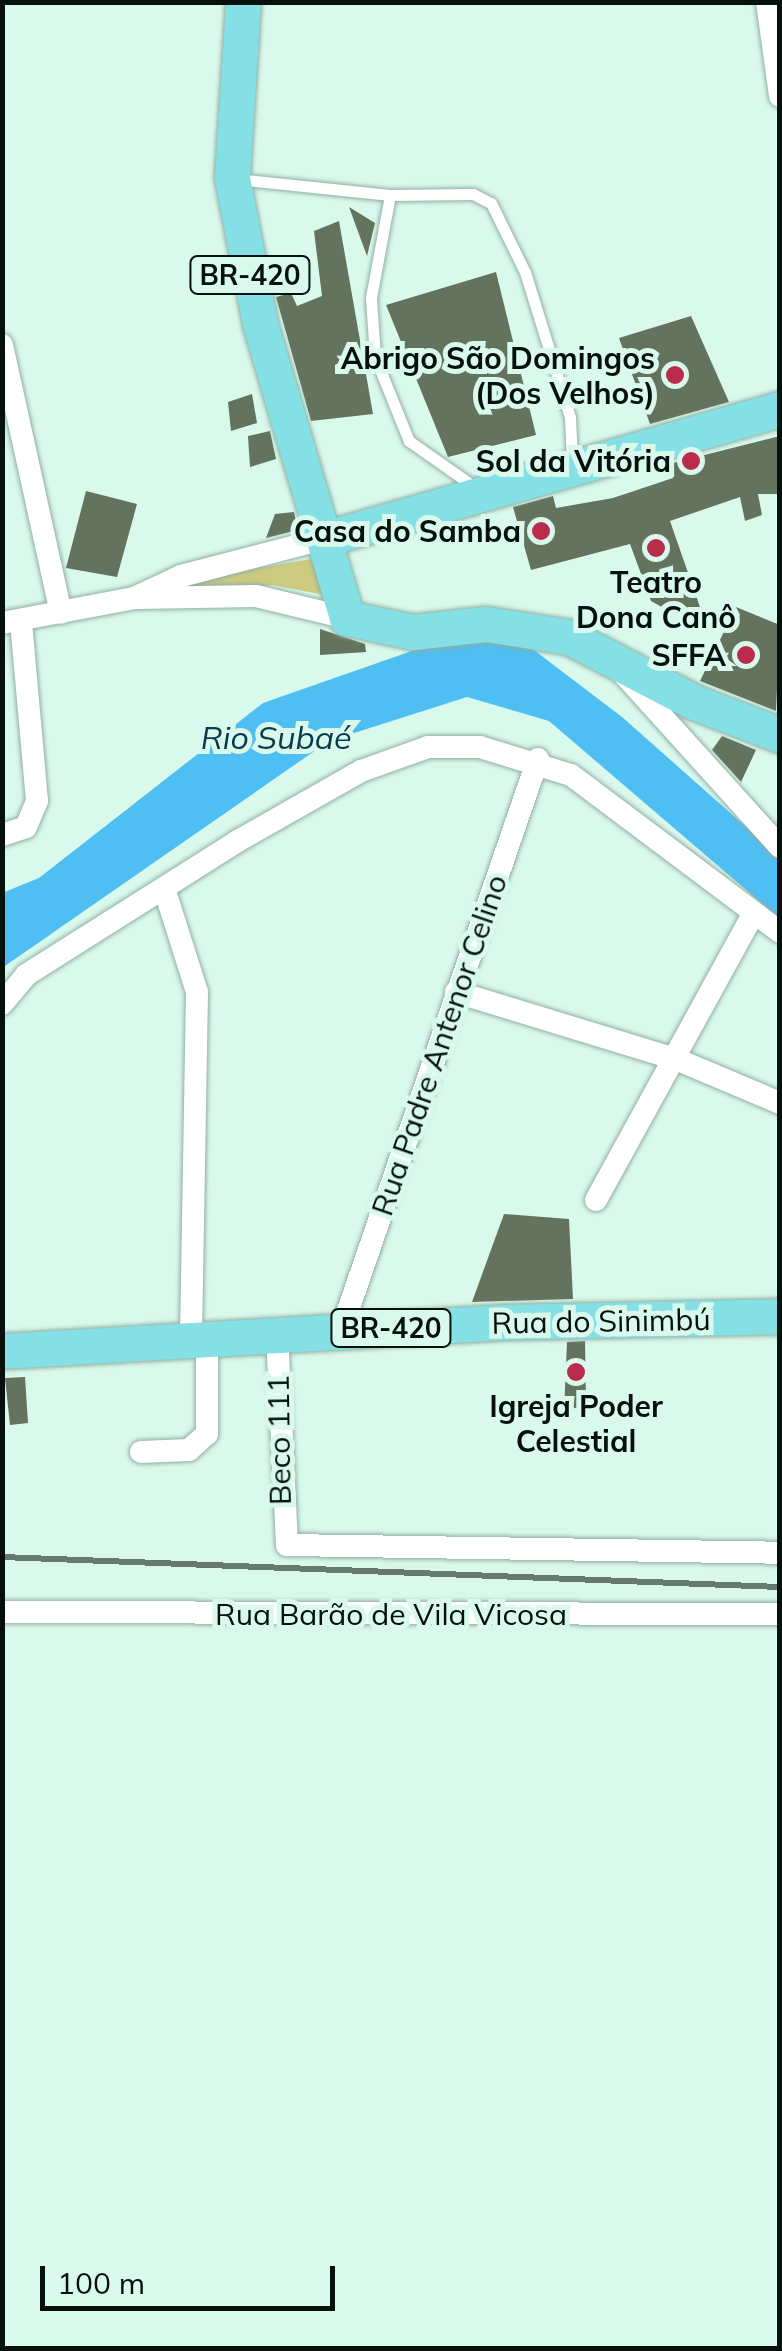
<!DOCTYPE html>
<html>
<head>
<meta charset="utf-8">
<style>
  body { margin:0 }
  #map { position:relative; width:782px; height:2351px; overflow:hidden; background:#d9f9ec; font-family:Mulish,sans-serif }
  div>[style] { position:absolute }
  .green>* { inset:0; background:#cdcb80 }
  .water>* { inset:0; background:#4fbef3 }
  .building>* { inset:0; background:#63735e }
  .roads { filter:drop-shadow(0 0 2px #91afa3) drop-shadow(0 0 2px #91afa3) }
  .lane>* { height:11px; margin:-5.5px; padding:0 5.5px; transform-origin:5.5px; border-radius:5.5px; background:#fff }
  .street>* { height:22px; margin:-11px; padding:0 11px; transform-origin:11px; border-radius:11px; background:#fff }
  .primary>* { height:35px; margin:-17.5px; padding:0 17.5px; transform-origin:17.5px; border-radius:17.5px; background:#85e0e5 }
  .rail>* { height:6px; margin:-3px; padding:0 3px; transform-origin:3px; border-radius:3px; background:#667a72 }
  .dots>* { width:28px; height:28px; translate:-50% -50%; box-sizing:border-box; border:5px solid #d9f9ec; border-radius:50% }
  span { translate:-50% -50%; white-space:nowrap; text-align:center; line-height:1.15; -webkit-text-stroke:10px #d9f9ec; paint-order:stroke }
  .shield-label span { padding:2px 8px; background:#d9f9ec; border:2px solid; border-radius:8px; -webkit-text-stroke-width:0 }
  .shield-label { font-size:28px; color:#06110d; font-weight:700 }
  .poi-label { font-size:30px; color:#06110d; font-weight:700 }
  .right { translate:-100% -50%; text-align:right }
  .street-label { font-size:30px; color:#06110d }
  .water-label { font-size:32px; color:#07394f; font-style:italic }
  .frame { position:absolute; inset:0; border:5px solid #06110d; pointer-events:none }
  .scale { position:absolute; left:40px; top:2266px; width:295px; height:45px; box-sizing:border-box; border:5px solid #06110d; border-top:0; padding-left:12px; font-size:30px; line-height:35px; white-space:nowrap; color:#06110d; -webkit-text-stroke:8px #d9f9ec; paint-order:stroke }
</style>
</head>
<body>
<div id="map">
  <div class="green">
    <div style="clip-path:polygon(317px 558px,330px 596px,272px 585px,187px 596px,172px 583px)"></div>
  </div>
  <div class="water">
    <div style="clip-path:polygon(446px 639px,522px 641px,622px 717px,780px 857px,779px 918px,549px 721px,467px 697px,329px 741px,2px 968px,2px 893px,39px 878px,263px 703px)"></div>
  </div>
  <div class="building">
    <div style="clip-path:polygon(349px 207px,375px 223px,367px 256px)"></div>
    <div style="clip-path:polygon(339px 221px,373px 414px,311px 421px,276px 297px,291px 293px,297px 306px,322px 296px,314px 231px)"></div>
    <div style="clip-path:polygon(496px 272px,536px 435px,448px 457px,386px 305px)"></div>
    <div style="clip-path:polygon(691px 316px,729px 402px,650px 424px,619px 338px)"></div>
    <div style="clip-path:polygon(252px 394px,257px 423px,231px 431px,228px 402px)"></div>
    <div style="clip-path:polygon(270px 431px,276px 459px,250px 467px,248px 436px)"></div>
    <div style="clip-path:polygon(780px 436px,780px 494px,758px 494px,762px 515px,745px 521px,740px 497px,670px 521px,701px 610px,678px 616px,651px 601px,630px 544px,531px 570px,513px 507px,553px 496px,556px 508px,613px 498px,673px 478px,669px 464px)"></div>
    <div style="clip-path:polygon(86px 491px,137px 504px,117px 577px,66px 568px)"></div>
    <div style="clip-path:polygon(294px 512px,298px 530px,266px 538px,275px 514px)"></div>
    <div style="clip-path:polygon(736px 607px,780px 625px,776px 711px,700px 681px)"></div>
    <div style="clip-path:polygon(320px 629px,365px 644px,366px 652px,320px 655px)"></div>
    <div style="clip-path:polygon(722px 736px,756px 750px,741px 782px,712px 750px)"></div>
    <div style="clip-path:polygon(504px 1214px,569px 1219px,573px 1299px,472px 1302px)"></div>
    <div style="clip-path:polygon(585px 1341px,586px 1404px,564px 1412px,567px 1342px)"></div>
    <div style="clip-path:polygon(25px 1377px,28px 1423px,10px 1425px,5px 1378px)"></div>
  </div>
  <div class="roads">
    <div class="lane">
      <div style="left:236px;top:179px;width:155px;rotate:5.9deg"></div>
      <div style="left:390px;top:195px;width:83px;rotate:-0.7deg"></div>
      <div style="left:473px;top:194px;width:20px;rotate:27deg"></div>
      <div style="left:491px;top:203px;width:77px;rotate:63.8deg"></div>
      <div style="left:525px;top:272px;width:152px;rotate:72.8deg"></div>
      <div style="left:570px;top:417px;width:44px;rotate:87.4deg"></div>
      <div style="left:390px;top:195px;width:105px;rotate:100.5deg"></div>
      <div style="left:371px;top:298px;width:59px;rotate:86.1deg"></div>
      <div style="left:375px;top:357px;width:91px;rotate:68deg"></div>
      <div style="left:409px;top:441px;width:85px;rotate:35deg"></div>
    </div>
    <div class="street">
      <div style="left:767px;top:2px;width:95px;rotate:82.1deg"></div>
      <div style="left:2px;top:345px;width:274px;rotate:77.6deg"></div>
      <div style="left:138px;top:598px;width:118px;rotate:-1deg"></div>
      <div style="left:256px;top:596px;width:94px;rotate:13.6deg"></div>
      <div style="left:2px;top:623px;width:134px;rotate:-10.7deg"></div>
      <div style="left:134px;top:598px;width:52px;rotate:-25.1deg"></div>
      <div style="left:181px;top:576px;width:151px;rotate:-14.6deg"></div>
      <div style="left:621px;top:671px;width:237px;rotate:47.9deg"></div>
      <div style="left:2px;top:835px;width:25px;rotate:-18deg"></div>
      <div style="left:26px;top:827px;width:28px;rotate:-67deg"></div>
      <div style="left:37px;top:801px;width:181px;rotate:-95.1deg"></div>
      <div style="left:164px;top:888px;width:109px;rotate:72.4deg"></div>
      <div style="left:197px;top:992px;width:345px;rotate:91deg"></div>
      <div style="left:456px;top:992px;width:232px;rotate:17deg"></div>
      <div style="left:678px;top:1060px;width:111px;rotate:22.9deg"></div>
      <div style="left:2px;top:1004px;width:38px;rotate:-50deg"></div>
      <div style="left:26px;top:975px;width:249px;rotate:-32.3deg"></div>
      <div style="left:236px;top:842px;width:144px;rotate:-29.6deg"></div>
      <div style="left:361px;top:771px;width:71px;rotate:-19.7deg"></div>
      <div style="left:428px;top:747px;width:52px"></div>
      <div style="left:480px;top:747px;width:95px;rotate:17.1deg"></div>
      <div style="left:571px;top:775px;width:261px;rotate:36.9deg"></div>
      <div style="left:596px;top:1200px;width:324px;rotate:-61.2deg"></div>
      <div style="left:341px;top:1331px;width:605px;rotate:-71deg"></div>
      <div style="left:277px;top:1333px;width:212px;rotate:87.3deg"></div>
      <div style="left:287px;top:1545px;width:493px;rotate:0.9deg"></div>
      <div style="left:141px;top:1452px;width:48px;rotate:-2.4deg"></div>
      <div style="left:189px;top:1450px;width:24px;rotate:-42deg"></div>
      <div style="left:207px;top:1434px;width:98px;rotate:-90deg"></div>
      <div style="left:2px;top:1612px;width:778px;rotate:0.15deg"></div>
    </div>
    <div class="primary">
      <div style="left:243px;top:2px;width:176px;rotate:93.6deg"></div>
      <div style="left:232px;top:178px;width:149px;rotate:79.1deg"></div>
      <div style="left:260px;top:324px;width:307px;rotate:73.5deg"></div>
      <div style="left:347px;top:618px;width:67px;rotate:12deg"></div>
      <div style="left:413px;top:632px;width:73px;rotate:-6.3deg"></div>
      <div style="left:486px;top:624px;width:84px;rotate:8.9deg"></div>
      <div style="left:569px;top:637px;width:141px;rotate:27.5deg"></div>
      <div style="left:694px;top:702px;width:92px;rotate:21deg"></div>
      <div style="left:327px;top:538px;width:471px;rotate:-15.9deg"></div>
      <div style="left:2px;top:1351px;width:499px;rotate:-3.3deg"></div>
      <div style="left:500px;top:1322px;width:280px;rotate:-1.2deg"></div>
    </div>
  </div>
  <div class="rail">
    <div style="left:2px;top:1557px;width:779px;rotate:2.21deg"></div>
  </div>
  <div class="dots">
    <div style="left:675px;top:375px;background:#bb2b4d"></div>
    <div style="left:691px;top:461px;background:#bb2b4d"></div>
    <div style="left:541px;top:531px;background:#bb2b4d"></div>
    <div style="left:656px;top:548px;background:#bb2b4d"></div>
    <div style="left:746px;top:655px;background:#bb2b4d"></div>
    <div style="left:576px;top:1372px;background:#bb2b4d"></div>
  </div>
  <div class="shield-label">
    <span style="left:250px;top:275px">BR-420</span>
    <span style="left:391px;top:1328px">BR-420</span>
  </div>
  <div class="poi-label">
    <span class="right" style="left:655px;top:375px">Abrigo São Domingos<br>(Dos Velhos)</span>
    <span class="right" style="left:671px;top:461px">Sol da Vitória</span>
    <span class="right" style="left:521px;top:531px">Casa do Samba</span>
    <span style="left:656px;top:599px">Teatro<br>Dona Canô</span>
    <span class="right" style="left:726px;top:655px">SFFA</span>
    <span style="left:576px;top:1423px">Igreja Poder<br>Celestial</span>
  </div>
  <div class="street-label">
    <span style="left:439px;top:1045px;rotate:-71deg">Rua Padre Antenor Celino</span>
    <span style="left:601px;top:1321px;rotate:-1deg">Rua do Sinimbú</span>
    <span style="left:279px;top:1440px;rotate:-91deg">Beco 111</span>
    <span style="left:391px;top:1614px">Rua Barão de Vila Vicosa</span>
  </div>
  <div class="water-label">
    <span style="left:276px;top:737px">Rio Subaé</span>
  </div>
  <div class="frame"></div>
  <div class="scale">100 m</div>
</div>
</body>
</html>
